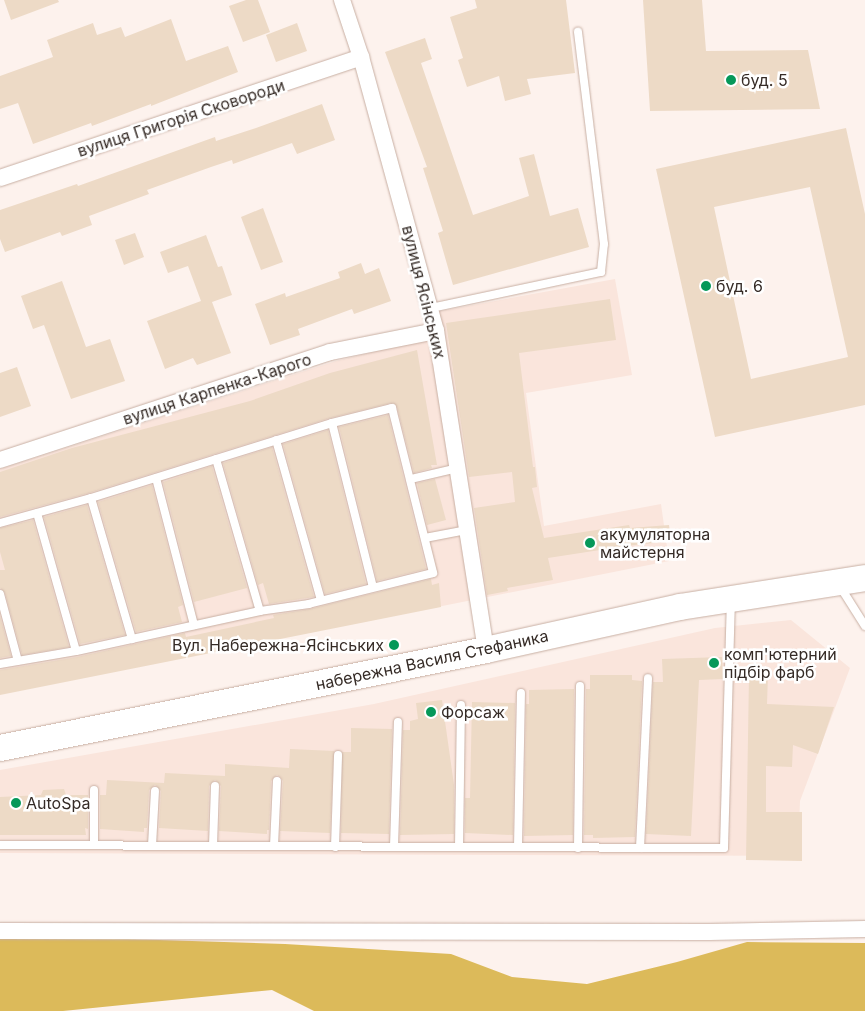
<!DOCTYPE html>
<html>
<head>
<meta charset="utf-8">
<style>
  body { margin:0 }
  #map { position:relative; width:865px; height:1011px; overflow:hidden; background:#fdf2ed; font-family:Inter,sans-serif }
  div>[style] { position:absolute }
  .built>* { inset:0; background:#fae5dc }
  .forest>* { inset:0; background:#dcba5a }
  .building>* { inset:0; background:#eddac6 }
  .roads { filter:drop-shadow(0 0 1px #c8afa3) drop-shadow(0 0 1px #c8afa3) }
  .service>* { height:8px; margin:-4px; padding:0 4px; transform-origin:4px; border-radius:4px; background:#fff }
  .minor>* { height:16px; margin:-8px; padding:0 8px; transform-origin:8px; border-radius:8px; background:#fff }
  .primary>* { height:26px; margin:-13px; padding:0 13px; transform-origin:13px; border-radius:13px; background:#fff }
  .dots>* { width:14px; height:14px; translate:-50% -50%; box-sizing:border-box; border:2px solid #fff; border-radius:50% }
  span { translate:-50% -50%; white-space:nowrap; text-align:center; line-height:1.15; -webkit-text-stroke:5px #fff; paint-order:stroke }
  .poi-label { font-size:16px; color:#352b26 }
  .left { translate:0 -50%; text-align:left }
  .right { translate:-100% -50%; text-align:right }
  .street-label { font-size:16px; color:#352b26 }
</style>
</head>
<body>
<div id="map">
  <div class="built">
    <div style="clip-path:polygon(615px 279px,632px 375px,526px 393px,544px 526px,661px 504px,669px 561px,0 694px,0 469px,336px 361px,427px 339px,440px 311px)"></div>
    <div style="clip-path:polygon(791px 620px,850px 668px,800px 801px,798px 856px,0 853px,0 770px,374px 704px,715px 628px)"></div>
  </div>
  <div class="forest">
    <div style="clip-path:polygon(0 935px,285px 944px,451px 954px,512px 977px,587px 984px,677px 962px,747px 942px,865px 943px,865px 1011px,314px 1011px,272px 990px,63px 1011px,0 1011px)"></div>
  </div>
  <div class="building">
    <div style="clip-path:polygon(4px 0,58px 0,59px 2px,11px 20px)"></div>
    <div style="clip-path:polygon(246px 0,258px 0,270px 32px,243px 42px,229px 6px)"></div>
    <div style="clip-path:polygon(475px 0,566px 0,575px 73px,527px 79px,531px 94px,505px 101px,499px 76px,467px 87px,458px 60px,463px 58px,450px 17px,477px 8px)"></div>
    <div style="clip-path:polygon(643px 0,702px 0,706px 51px,808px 50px,820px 109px,650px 111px)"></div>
    <div style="clip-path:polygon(171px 19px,186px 61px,228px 46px,238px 72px,151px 106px,151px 104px,92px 126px,91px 123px,33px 144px,18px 103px,0 109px,0 76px,53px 57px,47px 40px,93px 23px,97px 35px,121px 27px,125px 37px)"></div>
    <div style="clip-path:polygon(297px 23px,307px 51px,276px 62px,266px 35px)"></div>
    <div style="clip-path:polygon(425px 38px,432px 59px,421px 63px,473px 215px,529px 196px,519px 158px,534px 154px,550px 216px,578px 208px,589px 247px,453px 285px,438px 233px,443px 231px,423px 168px,427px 167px,385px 52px)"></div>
    <div style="clip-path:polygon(322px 104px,335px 140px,297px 154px,292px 143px,233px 164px,232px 160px,211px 167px,147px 190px,149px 194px,89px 216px,92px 225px,62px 236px,60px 232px,5px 252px,0 239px,0 210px,77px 184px,78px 186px,215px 137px,216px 141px,256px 128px)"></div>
    <div style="clip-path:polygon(evenodd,846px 128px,865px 214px,865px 405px,715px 437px,656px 169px,846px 128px,810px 187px,848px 357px,751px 379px,714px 207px,810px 187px)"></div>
    <div style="clip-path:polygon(263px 208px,283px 262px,261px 270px,241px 217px)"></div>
    <div style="clip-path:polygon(135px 233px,144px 257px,124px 265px,115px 240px)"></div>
    <div style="clip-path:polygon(206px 235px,218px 267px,222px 266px,232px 295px,212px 302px,231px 353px,197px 365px,193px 358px,165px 369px,147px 321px,201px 301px,188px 266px,168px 273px,160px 252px)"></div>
    <div style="clip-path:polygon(361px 263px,365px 274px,379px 268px,391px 301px,354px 314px,352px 309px,298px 329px,300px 335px,270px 345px,255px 304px,285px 293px,286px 297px,340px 278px,338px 272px)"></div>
    <div style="clip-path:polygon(62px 281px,86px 347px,110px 339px,125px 381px,71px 399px,44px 325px,33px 329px,21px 296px)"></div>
    <div style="clip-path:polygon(610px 299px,616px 340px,519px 353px,533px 467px,535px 467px,537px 487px,532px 488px,544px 538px,629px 525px,630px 528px,669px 525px,671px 541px,626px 546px,548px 558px,553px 580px,507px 588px,508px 591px,487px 595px,474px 508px,515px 502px,512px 472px,469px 477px,446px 323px)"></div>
    <div style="clip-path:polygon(417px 350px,437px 465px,431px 465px,432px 468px,414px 473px,397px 407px,391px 403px,330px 418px,89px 493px,0 517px,0 472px,72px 448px,250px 401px,330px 373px)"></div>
    <div style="clip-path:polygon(17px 367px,31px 406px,0 417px,0 373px)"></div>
    <div style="clip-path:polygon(388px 415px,426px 569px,377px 581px,339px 427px)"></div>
    <div style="clip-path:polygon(328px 430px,366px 584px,325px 594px,283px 444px)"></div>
    <div style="clip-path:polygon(272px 447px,314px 597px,269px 604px,263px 583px,258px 585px,223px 463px)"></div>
    <div style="clip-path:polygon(212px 466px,247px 588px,194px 602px,163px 482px)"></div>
    <div style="clip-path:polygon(435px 479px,446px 520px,427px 525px,417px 483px)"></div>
    <div style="clip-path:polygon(152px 485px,183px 605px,178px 607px,182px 622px,136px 632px,98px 502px)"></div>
    <div style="clip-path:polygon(87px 505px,125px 635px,80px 644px,44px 517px)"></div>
    <div style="clip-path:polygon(33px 520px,69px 647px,22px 655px,5px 593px,0 588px,0 570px,5px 570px,0 552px,0 528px)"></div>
    <div style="clip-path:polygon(431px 579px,432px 585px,439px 583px,441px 607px,0 695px,0 670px,77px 657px,185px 633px,186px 637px,274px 618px,273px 615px,310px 609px)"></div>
    <div style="clip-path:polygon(0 616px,11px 656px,0 658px)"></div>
    <div style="clip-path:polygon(722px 657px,723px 679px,699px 680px,691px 836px,646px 834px,653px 682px,663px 682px,662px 659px)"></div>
    <div style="clip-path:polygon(590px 675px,632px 675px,632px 680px,642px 681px,635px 837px,593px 838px,593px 835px,584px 835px,586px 689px,590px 689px)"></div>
    <div style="clip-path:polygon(749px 675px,768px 675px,767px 704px,834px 707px,818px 754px,793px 745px,792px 767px,766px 766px,766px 812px,802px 812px,802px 861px,746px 860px)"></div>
    <div style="clip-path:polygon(574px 689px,573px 835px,524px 836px,526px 704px,529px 704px,529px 690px)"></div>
    <div style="clip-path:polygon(442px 700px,454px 785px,454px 834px,400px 835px,403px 730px,410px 730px,410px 721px,418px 719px,416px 703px)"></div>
    <div style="clip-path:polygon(472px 702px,515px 703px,513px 835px,465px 833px,465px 798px,470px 798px)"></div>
    <div style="clip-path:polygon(351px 728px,392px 729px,389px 834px,341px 833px,342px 752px,351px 752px)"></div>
    <div style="clip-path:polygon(290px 749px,334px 751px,330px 833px,280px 831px,283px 781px,280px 777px,277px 775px,271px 781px,269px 830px,267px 830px,267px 834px,219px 831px,221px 786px,215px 780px,209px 786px,208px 831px,159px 828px,161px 791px,155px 785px,149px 790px,147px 828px,144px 828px,144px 832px,100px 829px,100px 795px,106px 795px,107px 780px,164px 783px,165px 773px,225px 776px,225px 764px,289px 768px)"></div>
    <div style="clip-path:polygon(64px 789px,66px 795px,88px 795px,88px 829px,85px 828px,86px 835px,0 835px,0 797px,41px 795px,43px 790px)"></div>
  </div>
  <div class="roads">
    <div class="service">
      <div style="left:431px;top:308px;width:174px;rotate:-12deg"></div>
      <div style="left:601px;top:272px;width:28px;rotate:-84deg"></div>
      <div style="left:604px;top:244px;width:214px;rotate:-97deg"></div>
      <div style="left:332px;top:423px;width:169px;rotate:76deg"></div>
      <div style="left:276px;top:440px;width:166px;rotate:74.3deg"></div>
      <div style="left:216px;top:459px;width:158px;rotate:73.9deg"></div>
      <div style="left:156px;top:478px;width:152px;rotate:75.5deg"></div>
      <div style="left:411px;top:479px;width:48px;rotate:-13.2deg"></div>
      <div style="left:91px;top:498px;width:147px;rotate:73.8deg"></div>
      <div style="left:37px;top:513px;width:143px;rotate:74.2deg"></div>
      <div style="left:0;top:523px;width:94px;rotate:-15.4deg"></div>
      <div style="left:91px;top:498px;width:252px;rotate:-17.3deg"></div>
      <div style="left:332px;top:423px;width:62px;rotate:-14deg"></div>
      <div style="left:392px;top:408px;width:170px;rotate:76deg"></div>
      <div style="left:433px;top:573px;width:128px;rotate:166deg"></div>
      <div style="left:309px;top:604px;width:49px;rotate:171.9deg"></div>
      <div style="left:260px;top:611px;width:188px;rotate:167.7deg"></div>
      <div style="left:76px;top:651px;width:77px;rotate:170.3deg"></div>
      <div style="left:425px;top:538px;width:43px;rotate:-10.8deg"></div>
      <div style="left:841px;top:588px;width:45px;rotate:57.7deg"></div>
      <div style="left:0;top:594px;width:69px;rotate:75deg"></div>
      <div style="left:0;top:845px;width:724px;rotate:0.24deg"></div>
      <div style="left:724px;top:848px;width:245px;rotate:-88.4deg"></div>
      <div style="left:94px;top:845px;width:55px;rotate:-90deg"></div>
      <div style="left:152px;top:846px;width:55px;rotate:-86.9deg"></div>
      <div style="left:213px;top:846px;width:60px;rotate:-88.1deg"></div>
      <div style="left:274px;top:846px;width:65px;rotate:-87.4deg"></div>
      <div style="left:335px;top:847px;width:92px;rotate:-88.1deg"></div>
      <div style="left:394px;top:847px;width:125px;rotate:-88.2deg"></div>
      <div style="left:459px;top:847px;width:142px;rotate:-89.2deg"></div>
      <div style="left:518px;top:847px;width:154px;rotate:-88.9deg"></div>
      <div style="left:578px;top:848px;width:162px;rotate:-89.3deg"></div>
      <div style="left:640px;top:848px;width:170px;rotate:-87.3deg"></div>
    </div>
    <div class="minor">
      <div style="left:342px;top:0;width:60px;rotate:71.6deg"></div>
      <div style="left:361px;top:57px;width:284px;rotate:74.7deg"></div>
      <div style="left:436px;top:331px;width:323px;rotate:81.1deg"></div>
      <div style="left:0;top:178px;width:381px;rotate:-18.5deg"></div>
      <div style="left:0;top:460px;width:347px;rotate:-18.1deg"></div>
      <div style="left:330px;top:352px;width:108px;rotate:-11.2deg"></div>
      <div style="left:0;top:931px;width:709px;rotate:0.08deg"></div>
      <div style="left:709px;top:932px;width:156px;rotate:-1.1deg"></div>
    </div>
    <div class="primary">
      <div style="left:0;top:748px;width:496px;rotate:-11.4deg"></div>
      <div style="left:486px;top:650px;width:199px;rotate:-12.5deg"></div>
      <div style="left:680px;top:607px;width:187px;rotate:-8.9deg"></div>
    </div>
  </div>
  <div class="dots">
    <div style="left:731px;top:80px;background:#059859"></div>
    <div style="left:706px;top:286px;background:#059859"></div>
    <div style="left:590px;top:543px;background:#059859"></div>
    <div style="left:394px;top:645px;background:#059859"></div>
    <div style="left:714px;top:663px;background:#059859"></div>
    <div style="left:431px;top:712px;background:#059859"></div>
    <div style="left:16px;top:803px;background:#059859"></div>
  </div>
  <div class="poi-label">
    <span class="left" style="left:741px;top:80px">буд. 5</span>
    <span class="left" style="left:716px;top:286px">буд. 6</span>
    <span class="left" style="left:600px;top:543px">акумуляторна<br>майстерня</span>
    <span class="right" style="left:384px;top:645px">Вул. Набережна-Ясінських</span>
    <span class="left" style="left:724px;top:663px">комп'ютерний<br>підбір фарб</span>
    <span class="left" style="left:441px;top:712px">Форсаж</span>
    <span class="left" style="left:26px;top:803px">AutoSpa</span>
  </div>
  <div class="street-label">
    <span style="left:181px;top:118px;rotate:-18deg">вулиця Григорія Сковороди</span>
    <span style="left:424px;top:292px;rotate:76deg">вулиця Ясінських</span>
    <span style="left:217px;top:389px;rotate:-18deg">вулиця Карпенка-Карого</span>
    <span style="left:432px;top:660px;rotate:-12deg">набережна Василя Стефаника</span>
  </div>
</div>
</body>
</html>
